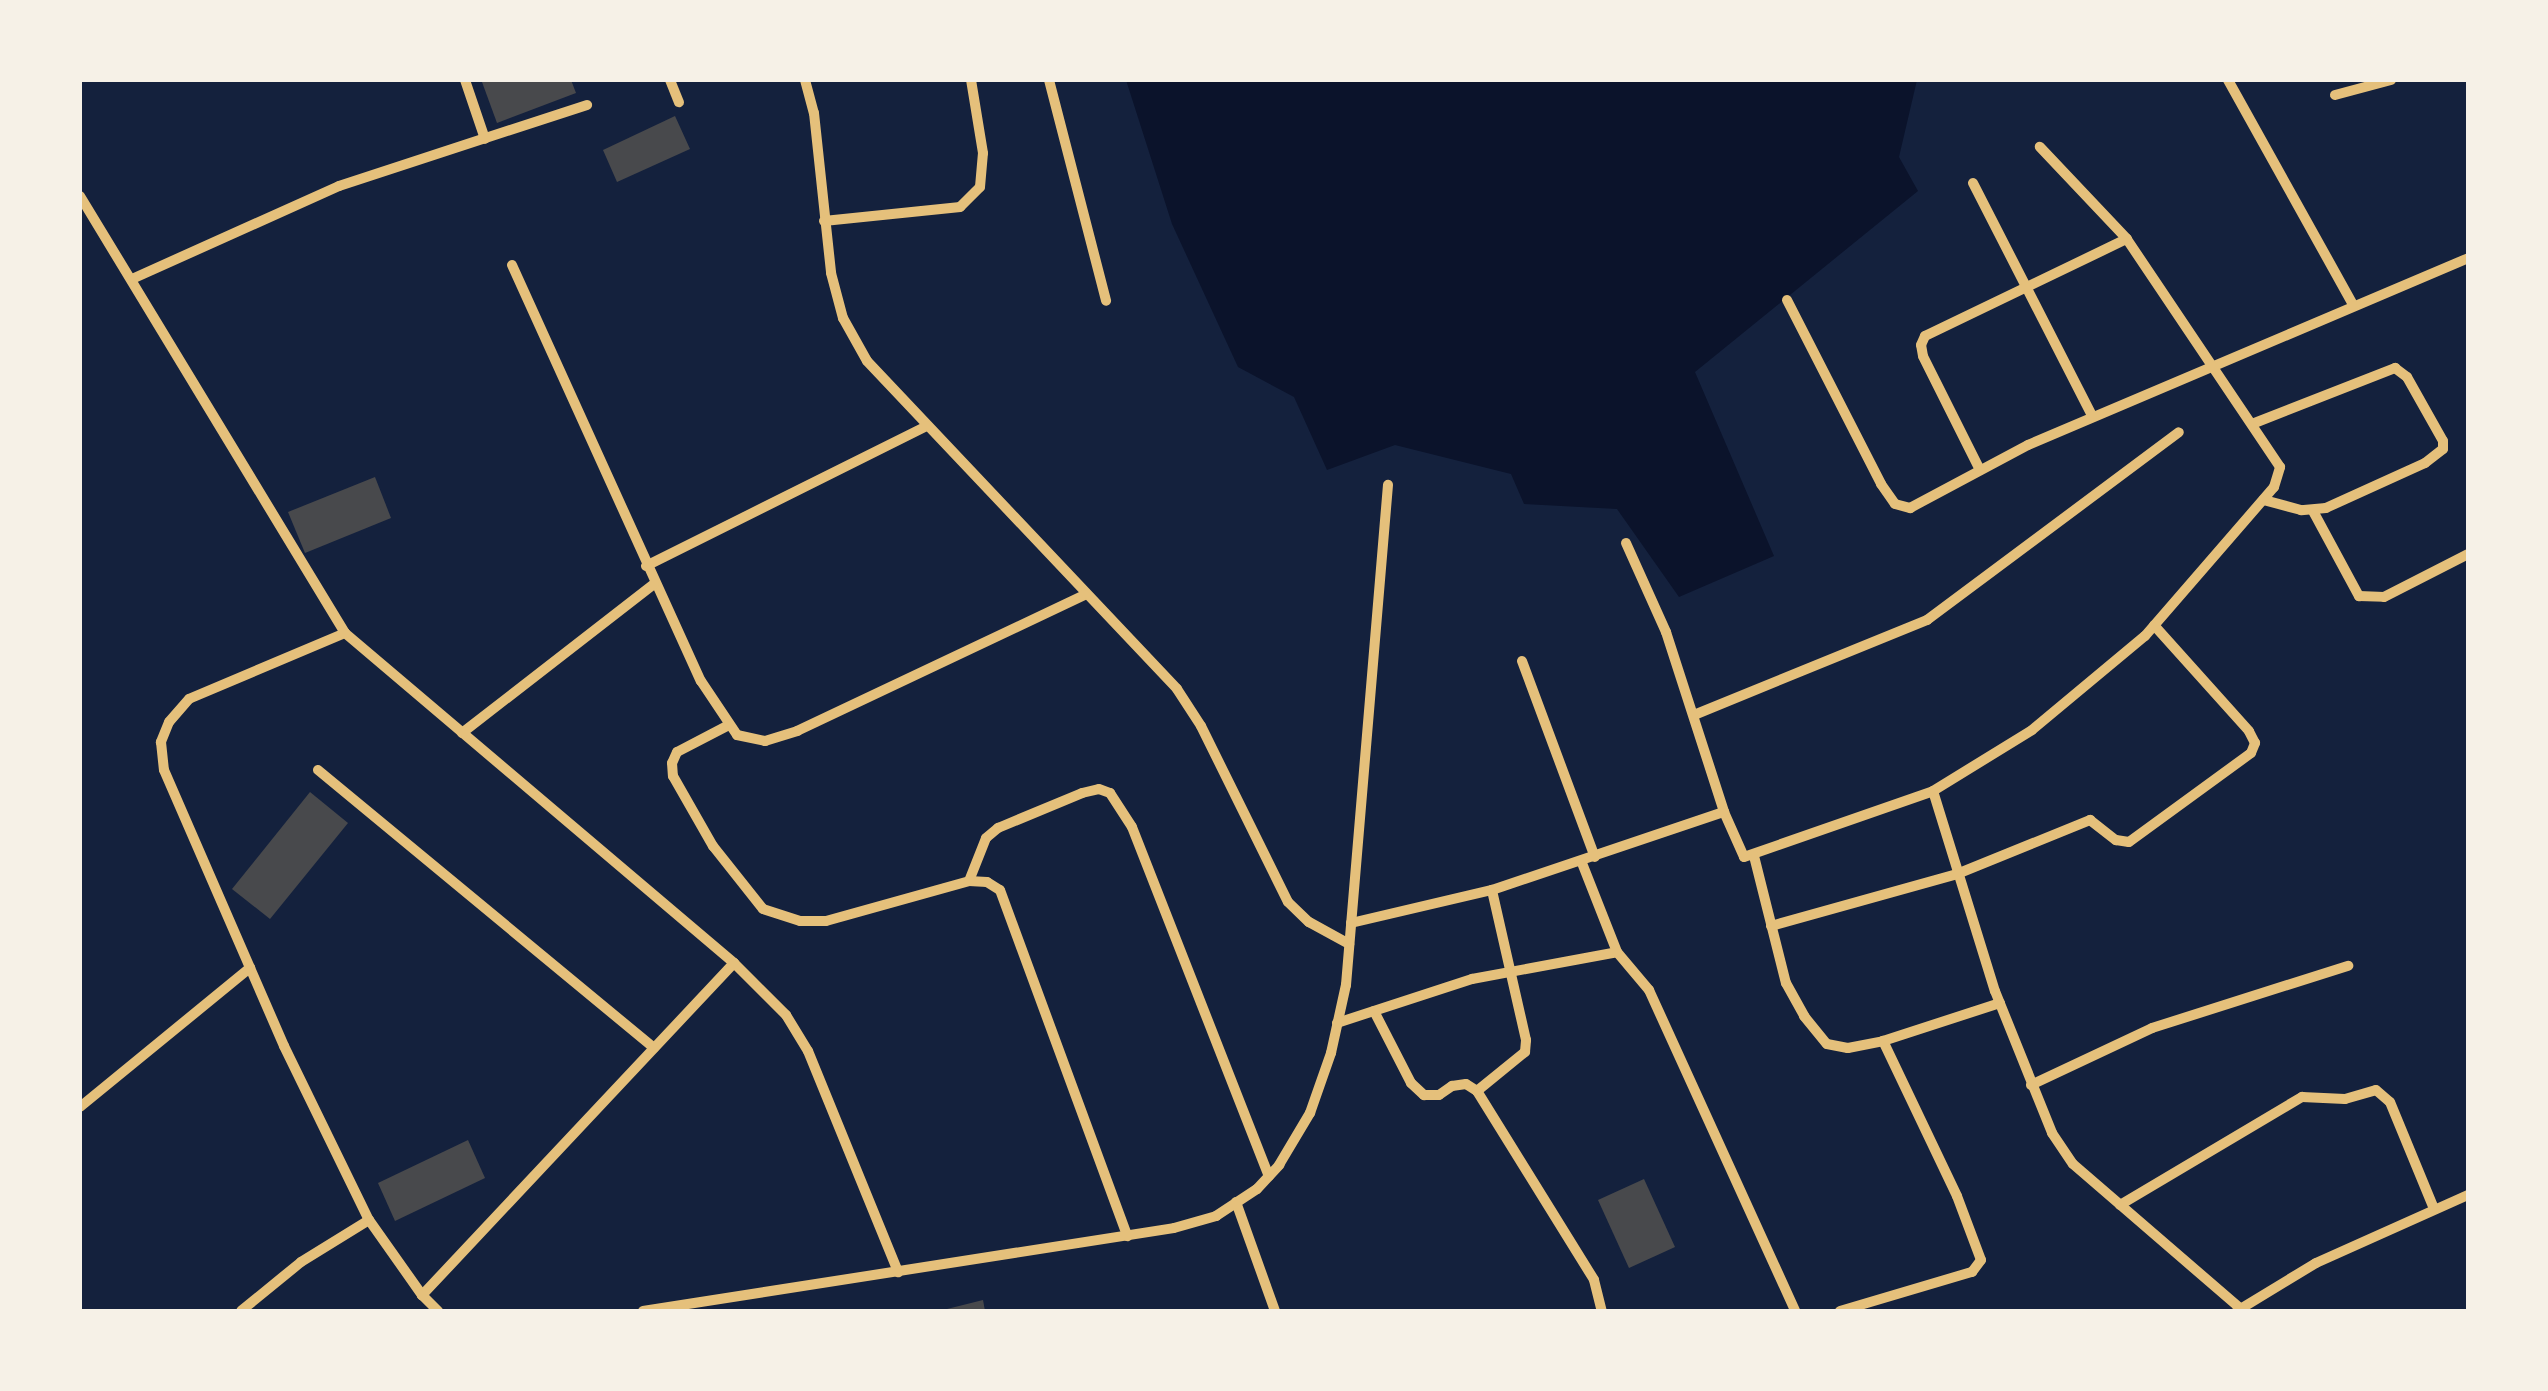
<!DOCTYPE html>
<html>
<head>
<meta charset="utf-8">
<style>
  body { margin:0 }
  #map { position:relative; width:2548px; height:1391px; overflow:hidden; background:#14213d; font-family:Lato,sans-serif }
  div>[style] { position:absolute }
  .water>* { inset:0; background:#0b132b }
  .building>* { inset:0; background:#48494c }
  .minor>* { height:10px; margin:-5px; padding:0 5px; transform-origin:5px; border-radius:5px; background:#e5c07b }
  span { translate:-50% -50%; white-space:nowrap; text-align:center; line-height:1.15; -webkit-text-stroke:10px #f6f1e7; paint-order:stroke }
  .frame { position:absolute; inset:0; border:82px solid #f6f1e7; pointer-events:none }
</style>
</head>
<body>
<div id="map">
  <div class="water">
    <div style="clip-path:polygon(1126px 80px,1917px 80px,1899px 157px,1918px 191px,1695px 372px,1774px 556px,1679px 597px,1617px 509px,1524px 504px,1511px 474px,1395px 445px,1327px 470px,1294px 397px,1238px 367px,1172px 224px)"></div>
  </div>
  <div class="building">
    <div style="clip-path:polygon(488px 80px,571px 80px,576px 93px,497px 123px,482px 82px)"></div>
    <div style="clip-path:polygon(675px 116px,690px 149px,617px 182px,603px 150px)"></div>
    <div style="clip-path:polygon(375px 477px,391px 518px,305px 553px,288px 512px)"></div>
    <div style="clip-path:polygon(310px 792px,348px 823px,270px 919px,232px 889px)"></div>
    <div style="clip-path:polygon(468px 1140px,485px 1178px,395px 1221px,378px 1183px)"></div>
    <div style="clip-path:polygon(1644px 1179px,1675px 1247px,1629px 1268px,1598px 1200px)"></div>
    <div style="clip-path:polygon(983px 1300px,985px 1311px,944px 1311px,943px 1310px)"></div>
  </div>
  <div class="minor">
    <div style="left:465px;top:80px;width:62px;rotate:71.3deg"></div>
    <div style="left:670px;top:80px;width:24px;rotate:68deg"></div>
    <div style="left:805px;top:80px;width:34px;rotate:75deg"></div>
    <div style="left:814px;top:113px;width:161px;rotate:83.9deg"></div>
    <div style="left:831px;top:273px;width:47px;rotate:75.1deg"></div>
    <div style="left:843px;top:318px;width:49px;rotate:60.8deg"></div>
    <div style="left:867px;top:361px;width:451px;rotate:46.6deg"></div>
    <div style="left:1177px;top:689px;width:44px;rotate:57deg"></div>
    <div style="left:1201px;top:726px;width:196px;rotate:63.7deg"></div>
    <div style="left:1288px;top:902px;width:29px;rotate:44deg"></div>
    <div style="left:1309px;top:922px;width:46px;rotate:28.8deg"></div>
    <div style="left:1049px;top:80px;width:228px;rotate:75.5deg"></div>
    <div style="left:2228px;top:80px;width:257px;rotate:60.9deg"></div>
    <div style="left:2335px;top:95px;width:58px;rotate:-15deg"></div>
    <div style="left:1973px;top:183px;width:262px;rotate:62.9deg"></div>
    <div style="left:80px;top:196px;width:511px;rotate:58.77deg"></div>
    <div style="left:345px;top:633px;width:510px;rotate:40.31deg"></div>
    <div style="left:734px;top:963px;width:456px;rotate:133.2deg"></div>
    <div style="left:422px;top:1295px;width:92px;rotate:-125.2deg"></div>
    <div style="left:369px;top:1220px;width:80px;rotate:148.3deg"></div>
    <div style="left:301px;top:1262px;width:77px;rotate:140.8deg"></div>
    <div style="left:824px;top:221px;width:137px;rotate:-5.9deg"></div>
    <div style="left:960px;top:207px;width:28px;rotate:-45deg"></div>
    <div style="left:980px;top:187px;width:34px;rotate:-85deg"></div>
    <div style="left:983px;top:153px;width:74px;rotate:-99.3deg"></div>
    <div style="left:512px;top:265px;width:457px;rotate:65.6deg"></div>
    <div style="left:701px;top:681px;width:65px;rotate:56.3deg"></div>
    <div style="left:737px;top:735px;width:29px;rotate:12deg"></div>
    <div style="left:765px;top:741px;width:34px;rotate:-17deg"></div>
    <div style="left:797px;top:731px;width:318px;rotate:-25.3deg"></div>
    <div style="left:132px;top:279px;width:227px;rotate:-24.2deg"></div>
    <div style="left:339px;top:186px;width:261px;rotate:-18.1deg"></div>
    <div style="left:1787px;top:300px;width:207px;rotate:62.9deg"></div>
    <div style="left:1881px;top:484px;width:24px;rotate:55deg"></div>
    <div style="left:1895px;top:504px;width:16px;rotate:15deg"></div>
    <div style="left:1910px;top:508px;width:134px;rotate:-28.1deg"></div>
    <div style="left:2028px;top:445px;width:478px;rotate:-23deg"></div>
    <div style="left:2252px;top:424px;width:154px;rotate:-21.4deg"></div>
    <div style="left:2395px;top:368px;width:15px;rotate:37deg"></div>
    <div style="left:2407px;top:377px;width:73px;rotate:60.6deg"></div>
    <div style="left:2443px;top:441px;width:8px;rotate:90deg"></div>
    <div style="left:2443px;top:449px;width:23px;rotate:142deg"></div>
    <div style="left:2425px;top:463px;width:109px;rotate:155.6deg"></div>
    <div style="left:2326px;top:508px;width:25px;rotate:175deg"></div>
    <div style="left:2301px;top:510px;width:39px;rotate:-165deg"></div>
    <div style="left:1980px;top:470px;width:127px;rotate:-116.6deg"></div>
    <div style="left:1923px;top:356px;width:11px;rotate:-100deg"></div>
    <div style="left:1921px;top:345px;width:10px;rotate:-66deg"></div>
    <div style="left:1925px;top:336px;width:224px;rotate:-25.7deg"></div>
    <div style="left:2313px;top:511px;width:97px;rotate:61.6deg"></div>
    <div style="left:2359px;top:596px;width:25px;rotate:2deg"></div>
    <div style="left:2384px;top:597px;width:94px;rotate:-27.1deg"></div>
    <div style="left:1626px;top:543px;width:98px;rotate:65.8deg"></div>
    <div style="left:1666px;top:632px;width:189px;rotate:72.1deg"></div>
    <div style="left:1724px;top:812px;width:49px;rotate:66deg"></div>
    <div style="left:1744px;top:857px;width:200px;rotate:-19.2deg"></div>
    <div style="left:1933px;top:791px;width:116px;rotate:-31.6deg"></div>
    <div style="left:2032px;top:730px;width:147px;rotate:-39.8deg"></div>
    <div style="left:2145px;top:636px;width:197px;rotate:-49.1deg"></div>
    <div style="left:2274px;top:487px;width:21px;rotate:-73deg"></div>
    <div style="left:2280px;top:467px;width:275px;rotate:-123.9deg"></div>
    <div style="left:2127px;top:239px;width:127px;rotate:-133.4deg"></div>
    <div style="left:646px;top:566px;width:314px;rotate:-26.5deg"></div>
    <div style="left:345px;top:633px;width:169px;rotate:157.1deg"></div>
    <div style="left:189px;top:699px;width:30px;rotate:131deg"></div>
    <div style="left:169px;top:722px;width:22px;rotate:112deg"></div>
    <div style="left:161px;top:742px;width:28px;rotate:84deg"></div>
    <div style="left:164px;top:770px;width:301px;rotate:66.5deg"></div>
    <div style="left:284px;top:1046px;width:194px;rotate:64deg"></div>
    <div style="left:1522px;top:661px;width:209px;rotate:69.6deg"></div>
    <div style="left:1694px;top:715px;width:252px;rotate:-22.2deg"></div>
    <div style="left:1927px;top:620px;width:314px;rotate:-36.7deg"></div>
    <div style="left:727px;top:726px;width:56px;rotate:152.5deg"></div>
    <div style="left:677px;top:752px;width:12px;rotate:114deg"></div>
    <div style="left:672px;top:763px;width:13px;rotate:86deg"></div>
    <div style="left:673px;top:776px;width:81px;rotate:60.3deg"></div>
    <div style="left:713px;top:846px;width:80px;rotate:51.6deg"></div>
    <div style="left:763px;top:909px;width:39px;rotate:18deg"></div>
    <div style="left:800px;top:921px;width:26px"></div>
    <div style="left:826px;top:921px;width:148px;rotate:-15.6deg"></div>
    <div style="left:969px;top:881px;width:18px;rotate:3deg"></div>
    <div style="left:987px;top:882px;width:15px;rotate:32deg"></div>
    <div style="left:1000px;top:890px;width:369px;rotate:69.8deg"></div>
    <div style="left:462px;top:733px;width:243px;rotate:-37.8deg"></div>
    <div style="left:318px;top:770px;width:436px;rotate:39.6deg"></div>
    <div style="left:1933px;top:791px;width:209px;rotate:72.8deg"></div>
    <div style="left:1995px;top:991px;width:153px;rotate:68.1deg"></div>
    <div style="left:2052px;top:1133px;width:37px;rotate:56deg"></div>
    <div style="left:2073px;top:1164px;width:222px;rotate:40.8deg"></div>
    <div style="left:1754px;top:856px;width:131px;rotate:75.9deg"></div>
    <div style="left:1786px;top:983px;width:38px;rotate:61deg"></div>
    <div style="left:1804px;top:1016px;width:36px;rotate:51deg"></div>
    <div style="left:1827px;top:1044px;width:21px;rotate:11deg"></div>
    <div style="left:1848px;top:1048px;width:36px;rotate:-11deg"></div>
    <div style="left:1883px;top:1041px;width:123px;rotate:-18deg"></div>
    <div style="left:1582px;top:863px;width:96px;rotate:68.5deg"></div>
    <div style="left:969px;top:881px;width:46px;rotate:-68.4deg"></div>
    <div style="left:986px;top:838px;width:16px;rotate:-40deg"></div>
    <div style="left:998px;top:828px;width:91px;rotate:-22.6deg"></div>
    <div style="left:1082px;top:793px;width:17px;rotate:-13deg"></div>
    <div style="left:1099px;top:789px;width:12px;rotate:20deg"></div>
    <div style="left:1110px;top:793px;width:40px;rotate:57.1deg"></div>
    <div style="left:1132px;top:827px;width:375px;rotate:68.6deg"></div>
    <div style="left:1351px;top:923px;width:145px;rotate:-13.2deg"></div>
    <div style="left:1492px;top:890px;width:245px;rotate:-18.6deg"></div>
    <div style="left:1771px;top:926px;width:193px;rotate:-15.6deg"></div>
    <div style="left:1957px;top:874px;width:144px;rotate:-22.1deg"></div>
    <div style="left:2090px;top:820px;width:33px;rotate:38deg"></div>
    <div style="left:2116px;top:840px;width:13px;rotate:9deg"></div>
    <div style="left:2129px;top:842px;width:151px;rotate:-36.1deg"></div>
    <div style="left:2251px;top:753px;width:11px;rotate:-68deg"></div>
    <div style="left:2255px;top:743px;width:13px;rotate:-117deg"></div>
    <div style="left:2249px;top:731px;width:142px;rotate:-131.9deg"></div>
    <div style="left:734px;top:963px;width:74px;rotate:45deg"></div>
    <div style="left:786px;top:1015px;width:42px;rotate:58.6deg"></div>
    <div style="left:808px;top:1051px;width:239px;rotate:67.8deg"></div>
    <div style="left:1374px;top:1011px;width:81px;rotate:62.8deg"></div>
    <div style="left:1411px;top:1083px;width:18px;rotate:43deg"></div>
    <div style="left:1424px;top:1095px;width:15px"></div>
    <div style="left:1439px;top:1095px;width:16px;rotate:-35deg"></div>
    <div style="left:1452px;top:1086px;width:14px;rotate:-8deg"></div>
    <div style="left:1466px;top:1084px;width:13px;rotate:32deg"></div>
    <div style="left:1477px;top:1091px;width:222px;rotate:58.2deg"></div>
    <div style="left:1594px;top:1280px;width:32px;rotate:76deg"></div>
    <div style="left:1337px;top:1023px;width:142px;rotate:-18.1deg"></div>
    <div style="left:1472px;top:979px;width:147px;rotate:-10.5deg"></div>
    <div style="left:1617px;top:952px;width:50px;rotate:49.9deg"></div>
    <div style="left:1649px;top:990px;width:353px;rotate:65.5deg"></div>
    <div style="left:2031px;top:1085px;width:134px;rotate:-25.2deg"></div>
    <div style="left:2152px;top:1028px;width:206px;rotate:-17.6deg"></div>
    <div style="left:1477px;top:1091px;width:62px;rotate:-39.1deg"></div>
    <div style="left:1525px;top:1052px;width:12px;rotate:-85deg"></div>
    <div style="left:1526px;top:1040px;width:154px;rotate:-102.8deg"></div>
    <div style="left:80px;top:1107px;width:220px;rotate:-39.3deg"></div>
    <div style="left:1236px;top:1202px;width:116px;rotate:70.3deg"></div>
    <div style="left:2120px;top:1205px;width:212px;rotate:-30.7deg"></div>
    <div style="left:2302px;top:1097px;width:43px;rotate:2.7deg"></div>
    <div style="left:2345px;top:1099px;width:32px;rotate:-16deg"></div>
    <div style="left:2376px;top:1090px;width:18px;rotate:41deg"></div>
    <div style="left:2390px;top:1102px;width:116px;rotate:67.6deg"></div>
    <div style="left:422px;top:1295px;width:23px;rotate:45deg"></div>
    <div style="left:643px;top:1311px;width:537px;rotate:-8.88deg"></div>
    <div style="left:1174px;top:1228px;width:44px;rotate:-15.9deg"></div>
    <div style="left:1216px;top:1216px;width:49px;rotate:-33.4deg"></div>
    <div style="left:1257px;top:1189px;width:33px;rotate:-47deg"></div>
    <div style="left:1279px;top:1165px;width:61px;rotate:-59.2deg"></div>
    <div style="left:1310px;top:1113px;width:64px;rotate:-70.7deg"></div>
    <div style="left:1331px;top:1053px;width:70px;rotate:-77.6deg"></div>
    <div style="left:1346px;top:985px;width:502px;rotate:-85.2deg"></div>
    <div style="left:1840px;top:1311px;width:138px;rotate:-16.5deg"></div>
    <div style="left:1972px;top:1272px;width:15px;rotate:-53deg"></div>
    <div style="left:1981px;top:1260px;width:68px;rotate:-110.6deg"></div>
    <div style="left:1957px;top:1196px;width:172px;rotate:-115.5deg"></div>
    <div style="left:2237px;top:1311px;width:92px;rotate:-31.3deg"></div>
    <div style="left:2316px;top:1263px;width:167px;rotate:-24.1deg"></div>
  </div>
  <div class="frame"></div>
</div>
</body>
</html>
